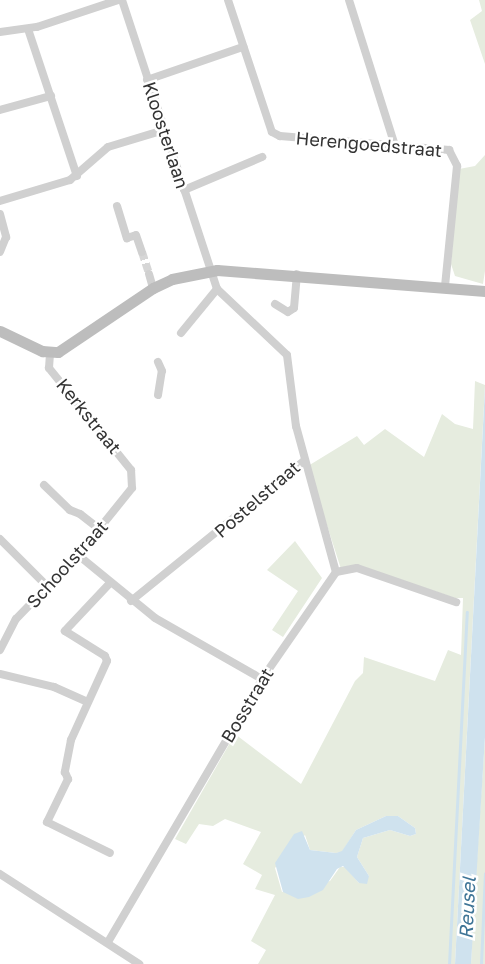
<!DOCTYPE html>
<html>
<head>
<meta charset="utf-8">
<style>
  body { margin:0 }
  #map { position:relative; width:485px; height:964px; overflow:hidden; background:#fff; font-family:"Golos Text",sans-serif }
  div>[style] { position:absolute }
  .green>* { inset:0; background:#e6ecdf }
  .water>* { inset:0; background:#cfe2ee }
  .stream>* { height:2.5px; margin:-1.25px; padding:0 1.25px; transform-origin:1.25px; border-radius:1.25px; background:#cfe2ee }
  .street-tunnel>* { height:8px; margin-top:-4px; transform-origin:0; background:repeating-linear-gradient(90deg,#d6d6d6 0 8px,transparent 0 12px) }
  .street>* { height:8px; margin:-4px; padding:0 4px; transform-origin:4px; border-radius:4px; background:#d0d0d0 }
  .secondary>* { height:11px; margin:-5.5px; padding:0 5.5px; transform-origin:5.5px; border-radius:5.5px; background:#bdbdbd }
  span { translate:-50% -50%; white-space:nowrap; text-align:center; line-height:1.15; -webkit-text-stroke:5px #fff; paint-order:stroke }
  .street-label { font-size:18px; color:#333 }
  .water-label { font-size:19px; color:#3f7597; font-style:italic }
</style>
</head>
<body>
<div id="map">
  <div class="green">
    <div style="clip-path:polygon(479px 0,485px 0,485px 64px,470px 20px,482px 11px)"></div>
    <div style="clip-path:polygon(485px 155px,485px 271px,483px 284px,455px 276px,451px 264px,459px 169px,475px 166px)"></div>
    <div style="clip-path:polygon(evenodd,475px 381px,485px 385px,455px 964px,258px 964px,266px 950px,251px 941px,275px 895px,255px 889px,262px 875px,243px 864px,261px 832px,225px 819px,213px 826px,199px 824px,186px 844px,175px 839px,235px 734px,301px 784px,355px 681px,363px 673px,364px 657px,435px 681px,448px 650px,461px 655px,463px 598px,455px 598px,363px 567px,341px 569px,308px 466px,357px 436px,364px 445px,385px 429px,424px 457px,442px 414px,455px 424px,473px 429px,475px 381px,386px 816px,398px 816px,415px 828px,416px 834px,410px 836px,390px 830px,363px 838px,357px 857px,369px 876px,359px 883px,345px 867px,340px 867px,330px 881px,282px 892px,275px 868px,305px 835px,310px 850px,336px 853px,342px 852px,356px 830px,386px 816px)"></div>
    <div style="clip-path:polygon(295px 541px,322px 578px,283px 637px,272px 630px,298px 591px,267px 570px)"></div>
    <div style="clip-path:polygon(485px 737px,485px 964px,471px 964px,474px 903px)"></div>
  </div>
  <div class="water">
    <div style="clip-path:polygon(485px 387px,485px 737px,471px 964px,455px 964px)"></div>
    <div style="clip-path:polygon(386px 816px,398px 816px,415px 828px,416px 834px,410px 836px,390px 830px,363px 838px,357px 857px,369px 876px,367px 884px,359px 883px,343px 866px,337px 869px,323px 890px,309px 897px,298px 899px,283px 892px,275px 863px,294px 834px,302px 831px,310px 850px,336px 853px,342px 851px,356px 830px)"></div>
  </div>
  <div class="stream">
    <div style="left:449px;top:964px;width:352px;rotate:-87.1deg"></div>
    <div style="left:481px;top:964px;width:90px;rotate:-87.5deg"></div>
  </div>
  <div class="street-tunnel">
    <div style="left:142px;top:252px;width:23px;rotate:72deg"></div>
  </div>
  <div class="street">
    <div style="left:122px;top:0;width:304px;rotate:71.8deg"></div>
    <div style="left:217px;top:289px;width:96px;rotate:43.3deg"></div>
    <div style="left:287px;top:355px;width:72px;rotate:82.8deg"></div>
    <div style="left:296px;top:426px;width:151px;rotate:74.7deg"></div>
    <div style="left:228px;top:0;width:139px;rotate:71.6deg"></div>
    <div style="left:272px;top:132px;width:9px;rotate:27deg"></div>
    <div style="left:280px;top:136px;width:170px;rotate:4.7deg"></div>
    <div style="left:449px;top:150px;width:18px;rotate:63deg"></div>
    <div style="left:457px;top:166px;width:121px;rotate:95.7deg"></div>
    <div style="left:349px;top:0;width:150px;rotate:72.5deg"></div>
    <div style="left:28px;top:29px;width:155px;rotate:71.6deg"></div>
    <div style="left:0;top:32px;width:37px;rotate:-8deg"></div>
    <div style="left:37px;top:27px;width:85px;rotate:-18.4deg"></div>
    <div style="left:147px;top:80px;width:102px;rotate:-19deg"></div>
    <div style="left:0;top:110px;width:53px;rotate:-15.4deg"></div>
    <div style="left:184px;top:190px;width:85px;rotate:-22.9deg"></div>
    <div style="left:0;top:201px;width:73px;rotate:-16.7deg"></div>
    <div style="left:70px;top:180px;width:50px;rotate:-41deg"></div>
    <div style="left:108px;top:147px;width:59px;rotate:-16.9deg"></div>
    <div style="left:117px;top:206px;width:34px;rotate:73deg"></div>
    <div style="left:127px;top:238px;width:9px;rotate:-18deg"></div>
    <div style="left:136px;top:235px;width:18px;rotate:71deg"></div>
    <div style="left:0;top:214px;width:24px;rotate:75deg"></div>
    <div style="left:6px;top:237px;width:16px;rotate:112deg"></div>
    <div style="left:149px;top:274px;width:15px;rotate:74deg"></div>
    <div style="left:275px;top:304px;width:15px;rotate:32deg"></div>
    <div style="left:288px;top:312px;width:7px;rotate:-34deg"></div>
    <div style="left:294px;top:308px;width:34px;rotate:-85deg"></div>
    <div style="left:181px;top:333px;width:57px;rotate:-50.7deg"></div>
    <div style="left:158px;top:395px;width:24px;rotate:-81deg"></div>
    <div style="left:162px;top:371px;width:10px;rotate:-114deg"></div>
    <div style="left:44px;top:485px;width:36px;rotate:44deg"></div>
    <div style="left:70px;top:510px;width:11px;rotate:22deg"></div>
    <div style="left:80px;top:514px;width:24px;rotate:38deg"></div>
    <div style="left:0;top:539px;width:68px;rotate:45deg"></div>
    <div style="left:78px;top:555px;width:99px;rotate:39.3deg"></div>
    <div style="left:155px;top:618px;width:123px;rotate:29.7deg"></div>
    <div style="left:336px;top:572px;width:21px;rotate:-11deg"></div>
    <div style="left:357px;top:568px;width:105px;rotate:19deg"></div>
    <div style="left:110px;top:583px;width:66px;rotate:133.2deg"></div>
    <div style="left:65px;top:631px;width:47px;rotate:32deg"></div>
    <div style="left:105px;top:656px;width:5px;rotate:68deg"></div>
    <div style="left:107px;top:661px;width:87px;rotate:114.5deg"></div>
    <div style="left:71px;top:740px;width:33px;rotate:101deg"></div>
    <div style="left:65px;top:772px;width:8px;rotate:67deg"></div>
    <div style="left:68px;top:779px;width:48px;rotate:116deg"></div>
    <div style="left:47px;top:822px;width:70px;rotate:26.2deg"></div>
    <div style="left:131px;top:601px;width:223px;rotate:-39deg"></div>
    <div style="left:0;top:650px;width:35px;rotate:-63deg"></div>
    <div style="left:16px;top:619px;width:89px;rotate:-45.9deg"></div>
    <div style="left:78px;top:555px;width:86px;rotate:-51.1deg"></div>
    <div style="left:132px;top:488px;width:18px;rotate:-93deg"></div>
    <div style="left:131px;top:470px;width:131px;rotate:-128.8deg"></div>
    <div style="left:49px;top:368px;width:15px;rotate:-86deg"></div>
    <div style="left:0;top:674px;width:56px;rotate:13.5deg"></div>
    <div style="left:54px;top:687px;width:35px;rotate:24deg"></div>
    <div style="left:0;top:874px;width:166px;rotate:32.9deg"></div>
    <div style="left:108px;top:942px;width:305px;rotate:-59.6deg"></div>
    <div style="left:262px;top:679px;width:130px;rotate:-55.3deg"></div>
  </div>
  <div class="secondary">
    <div style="left:0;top:331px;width:47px;rotate:25.5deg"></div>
    <div style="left:42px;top:351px;width:16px;rotate:4deg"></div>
    <div style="left:58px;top:352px;width:115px;rotate:-34deg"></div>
    <div style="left:153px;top:288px;width:21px;rotate:-25deg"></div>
    <div style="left:172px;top:279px;width:46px;rotate:-11.3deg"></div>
    <div style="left:217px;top:270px;width:269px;rotate:4.5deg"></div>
  </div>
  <div class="street-label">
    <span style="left:166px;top:135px;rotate:72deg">Kloosterlaan</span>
    <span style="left:369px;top:144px;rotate:5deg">Herengoedstraat</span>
    <span style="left:89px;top:416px;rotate:51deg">Kerkstraat</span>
    <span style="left:257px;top:499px;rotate:-41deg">Postelstraat</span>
    <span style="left:67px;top:564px;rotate:-48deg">Schoolstraat</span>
    <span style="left:247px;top:705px;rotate:-59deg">Bosstraat</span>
  </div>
  <div class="water-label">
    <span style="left:467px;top:908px;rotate:-87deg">Reusel</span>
  </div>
</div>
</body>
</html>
